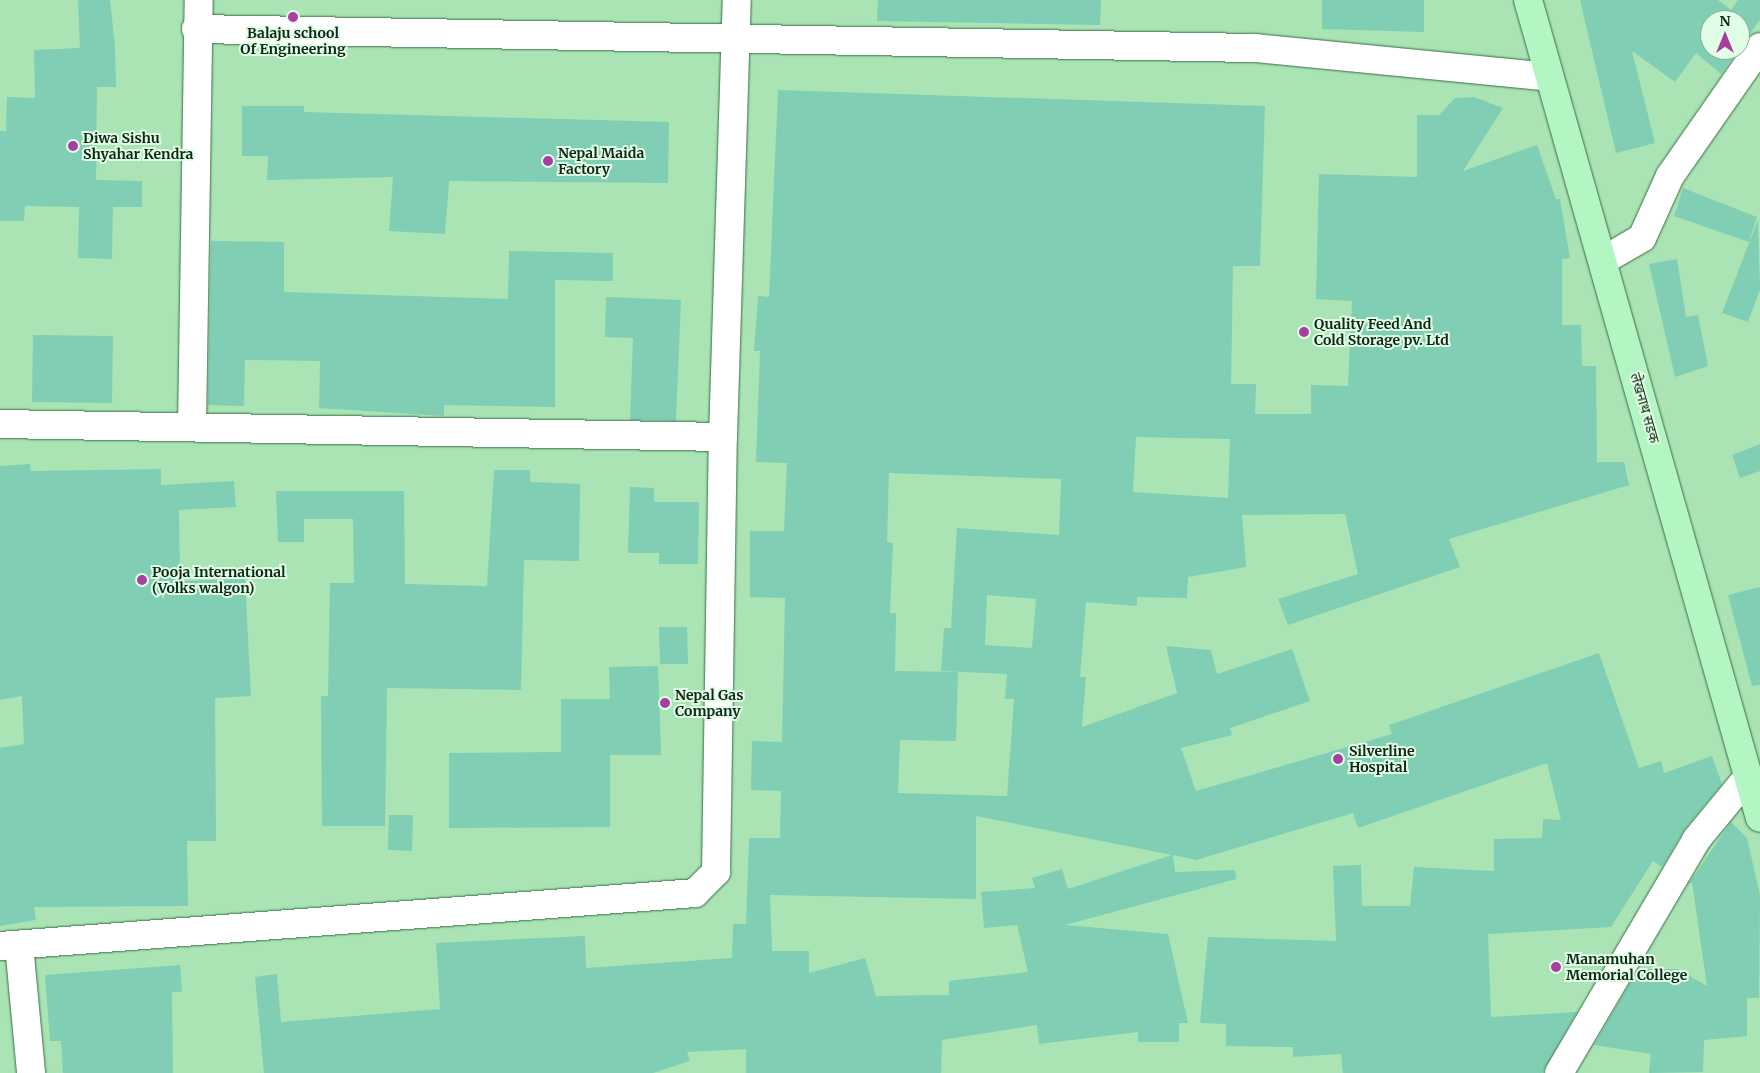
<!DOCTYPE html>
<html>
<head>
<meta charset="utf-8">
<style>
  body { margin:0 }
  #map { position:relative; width:1760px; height:1073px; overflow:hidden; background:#aae4b5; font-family:Merriweather,"Noto Sans Devanagari",serif }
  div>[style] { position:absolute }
  .building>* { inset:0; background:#80ceb3 }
  .roads { filter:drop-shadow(0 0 1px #386e45) drop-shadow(0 0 1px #386e45) }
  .minor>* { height:28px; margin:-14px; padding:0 14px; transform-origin:14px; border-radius:14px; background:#fff }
  .major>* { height:28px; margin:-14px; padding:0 14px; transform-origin:14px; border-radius:14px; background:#b4f5c4 }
  .dots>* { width:14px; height:14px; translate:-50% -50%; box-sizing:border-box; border:2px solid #e0fde5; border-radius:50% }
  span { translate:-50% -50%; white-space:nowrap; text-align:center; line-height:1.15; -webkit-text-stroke:4px #e0fde5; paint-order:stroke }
  .poi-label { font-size:14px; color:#112716; font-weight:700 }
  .left { translate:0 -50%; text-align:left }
  .street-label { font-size:14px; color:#112716 }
  .north { position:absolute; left:1700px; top:10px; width:50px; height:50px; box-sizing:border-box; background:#e0fde5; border:1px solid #8da792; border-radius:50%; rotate:0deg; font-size:14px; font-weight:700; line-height:20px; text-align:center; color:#112716 }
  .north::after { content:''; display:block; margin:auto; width:18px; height:22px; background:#a73fa1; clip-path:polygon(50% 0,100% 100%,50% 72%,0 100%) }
</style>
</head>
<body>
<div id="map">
  <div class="building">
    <div style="clip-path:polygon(78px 0,110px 0,115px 47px,116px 87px,97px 87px,96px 180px,142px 181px,142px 207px,113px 207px,112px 259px,78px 258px,79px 207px,25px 206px,24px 221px,0 221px,0 131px,6px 131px,7px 97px,35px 98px,34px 50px,80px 48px)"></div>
    <div style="clip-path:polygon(878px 0,1101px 0,1100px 25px,877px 21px)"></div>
    <div style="clip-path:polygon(1322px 0,1424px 0,1424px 32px,1322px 29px)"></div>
    <div style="clip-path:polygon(1580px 0,1718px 0,1731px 10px,1738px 0,1760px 0,1760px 20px,1740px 47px,1740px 20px,1710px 20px,1710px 50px,1738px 50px,1721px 74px,1696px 53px,1675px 82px,1632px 51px,1655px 143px,1616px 153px)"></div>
    <div style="clip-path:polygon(evenodd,778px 90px,1265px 106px,1260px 266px,1233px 266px,1231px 384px,1256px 384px,1255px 414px,1311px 414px,1311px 385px,1348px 386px,1352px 301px,1316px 299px,1319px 174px,1417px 177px,1417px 115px,1439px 115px,1455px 98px,1474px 97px,1503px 108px,1463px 171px,1537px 145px,1556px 199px,1560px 199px,1570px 258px,1562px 259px,1562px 325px,1581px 325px,1582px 366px,1596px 366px,1597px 462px,1624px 462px,1629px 485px,1449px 539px,1460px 567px,1288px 625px,1278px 599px,1358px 574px,1345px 514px,1242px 515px,1246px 567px,1188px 577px,1187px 598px,1137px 597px,1137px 606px,1086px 602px,1080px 677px,1086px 677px,1082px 727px,1177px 693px,1166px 646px,1211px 650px,1217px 674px,1292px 649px,1310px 701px,1230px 728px,1232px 735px,1181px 748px,1196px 791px,1392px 734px,1389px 725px,1599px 653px,1639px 768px,1661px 761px,1664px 773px,1712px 756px,1722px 784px,1684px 830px,1662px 867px,1653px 861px,1611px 927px,1488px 934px,1491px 1017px,1577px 1012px,1542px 1073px,1343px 1073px,1341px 1054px,1293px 1057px,1293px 1047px,1226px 1046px,1226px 1024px,1200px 1023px,1208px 937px,1336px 941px,1333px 866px,1361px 865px,1362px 906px,1410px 906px,1414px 867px,1494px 871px,1494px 839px,1542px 838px,1543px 819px,1561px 820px,1547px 763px,1358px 828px,1353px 813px,1196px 860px,1173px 855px,1175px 872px,1235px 870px,1236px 879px,1065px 925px,1168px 934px,1188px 1023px,1179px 1023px,1179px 1042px,1138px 1042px,1138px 1032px,1039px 1044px,1037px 1025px,942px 1040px,941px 1073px,746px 1073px,746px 1049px,687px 1052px,690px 1061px,653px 1073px,264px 1073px,255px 977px,277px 974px,281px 1022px,440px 1009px,436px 943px,585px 936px,586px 968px,732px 958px,733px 924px,746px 924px,749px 838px,780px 838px,781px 791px,751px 790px,752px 741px,782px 742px,785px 598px,750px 597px,750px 531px,784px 531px,787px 463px,756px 462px,760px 351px,754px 351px,758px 296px,769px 297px,778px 90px,1136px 437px,1230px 439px,1228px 498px,1133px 492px,1136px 437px,778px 90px,889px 473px,1061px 479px,1059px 535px,957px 528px,951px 628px,944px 628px,941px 671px,1007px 674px,1005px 699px,1014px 699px,1007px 796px,898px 793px,900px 740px,956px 741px,958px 672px,895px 671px,896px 613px,890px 613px,893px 543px,887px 542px,889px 473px,778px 90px,987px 595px,1036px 599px,1032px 648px,985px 645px,987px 595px,778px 90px,976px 816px,1172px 855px,1068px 889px,1062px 869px,1032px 878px,1035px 888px,981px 892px,984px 928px,1017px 925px,1028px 972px,949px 981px,949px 995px,876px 996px,865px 958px,809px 973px,809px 951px,772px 951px,770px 895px,976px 899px,976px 816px)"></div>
    <div style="clip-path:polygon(242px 106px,304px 106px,304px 112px,669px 122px,668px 183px,449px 181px,445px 234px,389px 231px,393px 177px,267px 180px,268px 156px,242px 156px)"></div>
    <div style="clip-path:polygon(1683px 188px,1757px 217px,1749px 242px,1674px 216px)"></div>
    <div style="clip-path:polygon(1758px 220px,1760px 290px,1748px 322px,1722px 313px)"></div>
    <div style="clip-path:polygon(211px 241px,284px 242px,284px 292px,508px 299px,509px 251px,613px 253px,613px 281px,555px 280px,555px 407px,444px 405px,444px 416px,319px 408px,320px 361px,245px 360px,244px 406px,208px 405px)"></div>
    <div style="clip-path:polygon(1677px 259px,1686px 317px,1698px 315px,1708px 366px,1675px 377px,1649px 264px)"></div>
    <div style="clip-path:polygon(606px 297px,681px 300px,676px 421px,630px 420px,633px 338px,605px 337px)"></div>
    <div style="clip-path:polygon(33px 335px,113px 336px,112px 403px,32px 402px)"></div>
    <div style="clip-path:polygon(1760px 444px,1760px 471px,1740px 478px,1732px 455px)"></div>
    <div style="clip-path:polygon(30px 464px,31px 471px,161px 469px,161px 485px,234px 481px,236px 507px,179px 510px,180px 581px,245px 579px,251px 696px,215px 698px,216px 841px,187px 841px,188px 906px,34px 907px,36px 920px,0 926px,0 748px,24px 744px,22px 696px,0 700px,0 466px)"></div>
    <div style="clip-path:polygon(494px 470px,530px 470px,530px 482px,580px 484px,579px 561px,524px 560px,521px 690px,387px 688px,385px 826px,322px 826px,321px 696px,328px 696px,330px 583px,354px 583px,353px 519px,304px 519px,304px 542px,278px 542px,276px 491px,404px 491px,405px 584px,487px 586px)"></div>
    <div style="clip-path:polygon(630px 487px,654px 488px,654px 502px,699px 502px,698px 564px,659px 564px,659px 553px,628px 553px)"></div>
    <div style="clip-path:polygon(1760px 587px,1760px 685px,1752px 686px,1728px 595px)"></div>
    <div style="clip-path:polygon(659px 627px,687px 627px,688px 664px,660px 664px)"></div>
    <div style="clip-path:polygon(658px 666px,661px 755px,610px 755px,610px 827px,449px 828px,449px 753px,561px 752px,561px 699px,610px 699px,609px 667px)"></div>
    <div style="clip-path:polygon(389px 815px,413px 815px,412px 851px,388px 850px)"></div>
    <div style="clip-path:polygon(1731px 822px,1747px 838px,1760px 895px,1759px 998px,1747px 998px,1747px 1036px,1704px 1040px,1703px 1072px,1649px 1073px,1651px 1054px,1594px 1045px,1638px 969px,1678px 969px,1707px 986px,1692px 882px,1688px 885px)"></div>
    <div style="clip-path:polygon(180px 965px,182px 992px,172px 992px,173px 1073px,63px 1073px,61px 1041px,50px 1041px,45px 975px)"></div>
  </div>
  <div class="roads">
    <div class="minor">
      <div style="left:196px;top:29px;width:1059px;rotate:1.03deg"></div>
      <div style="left:1255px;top:48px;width:295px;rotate:5.6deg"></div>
      <div style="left:1604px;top:260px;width:44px;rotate:-30.1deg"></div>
      <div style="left:1642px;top:238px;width:68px;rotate:-65.7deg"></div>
      <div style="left:1670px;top:176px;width:157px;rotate:-55.1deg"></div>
      <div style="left:0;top:424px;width:723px;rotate:1.03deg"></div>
      <div style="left:192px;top:427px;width:427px;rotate:-89.1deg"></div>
      <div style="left:19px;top:945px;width:129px;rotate:84.6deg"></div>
      <div style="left:0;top:946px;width:697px;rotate:-4.36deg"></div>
      <div style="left:695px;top:893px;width:30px;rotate:-45deg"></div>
      <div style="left:716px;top:872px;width:435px;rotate:-89.1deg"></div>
      <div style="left:723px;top:437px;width:437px;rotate:-88.2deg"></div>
      <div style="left:1559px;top:1073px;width:270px;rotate:-59.5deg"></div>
      <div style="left:1696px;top:840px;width:82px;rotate:-50.5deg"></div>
    </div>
    <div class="major">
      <div style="left:1528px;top:0;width:850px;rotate:74.17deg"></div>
    </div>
  </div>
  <div class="dots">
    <div style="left:293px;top:17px;background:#a73fa1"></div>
    <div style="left:73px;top:146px;background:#a73fa1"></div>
    <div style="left:548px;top:161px;background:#a73fa1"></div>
    <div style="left:1304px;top:332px;background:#a73fa1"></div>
    <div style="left:142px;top:580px;background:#a73fa1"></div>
    <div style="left:665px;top:703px;background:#a73fa1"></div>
    <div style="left:1338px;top:759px;background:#a73fa1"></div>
    <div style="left:1556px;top:967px;background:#a73fa1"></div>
  </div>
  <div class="poi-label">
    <span style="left:293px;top:41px">Balaju school<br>Of Engineering</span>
    <span class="left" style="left:83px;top:146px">Diwa Sishu<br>Shyahar Kendra</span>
    <span class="left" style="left:558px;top:161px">Nepal Maida<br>Factory</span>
    <span class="left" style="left:1314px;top:332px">Quality Feed And<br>Cold Storage pv. Ltd</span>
    <span class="left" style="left:152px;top:580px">Pooja International<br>(Volks walgon)</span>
    <span class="left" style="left:675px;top:703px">Nepal Gas<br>Company</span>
    <span class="left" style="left:1349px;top:759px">Silverline<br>Hospital</span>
    <span class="left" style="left:1566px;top:967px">Manamuhan<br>Memorial College</span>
  </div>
  <div class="street-label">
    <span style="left:1645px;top:408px;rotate:74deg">लेखनाथ सडक</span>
  </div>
  <div class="north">N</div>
</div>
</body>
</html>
